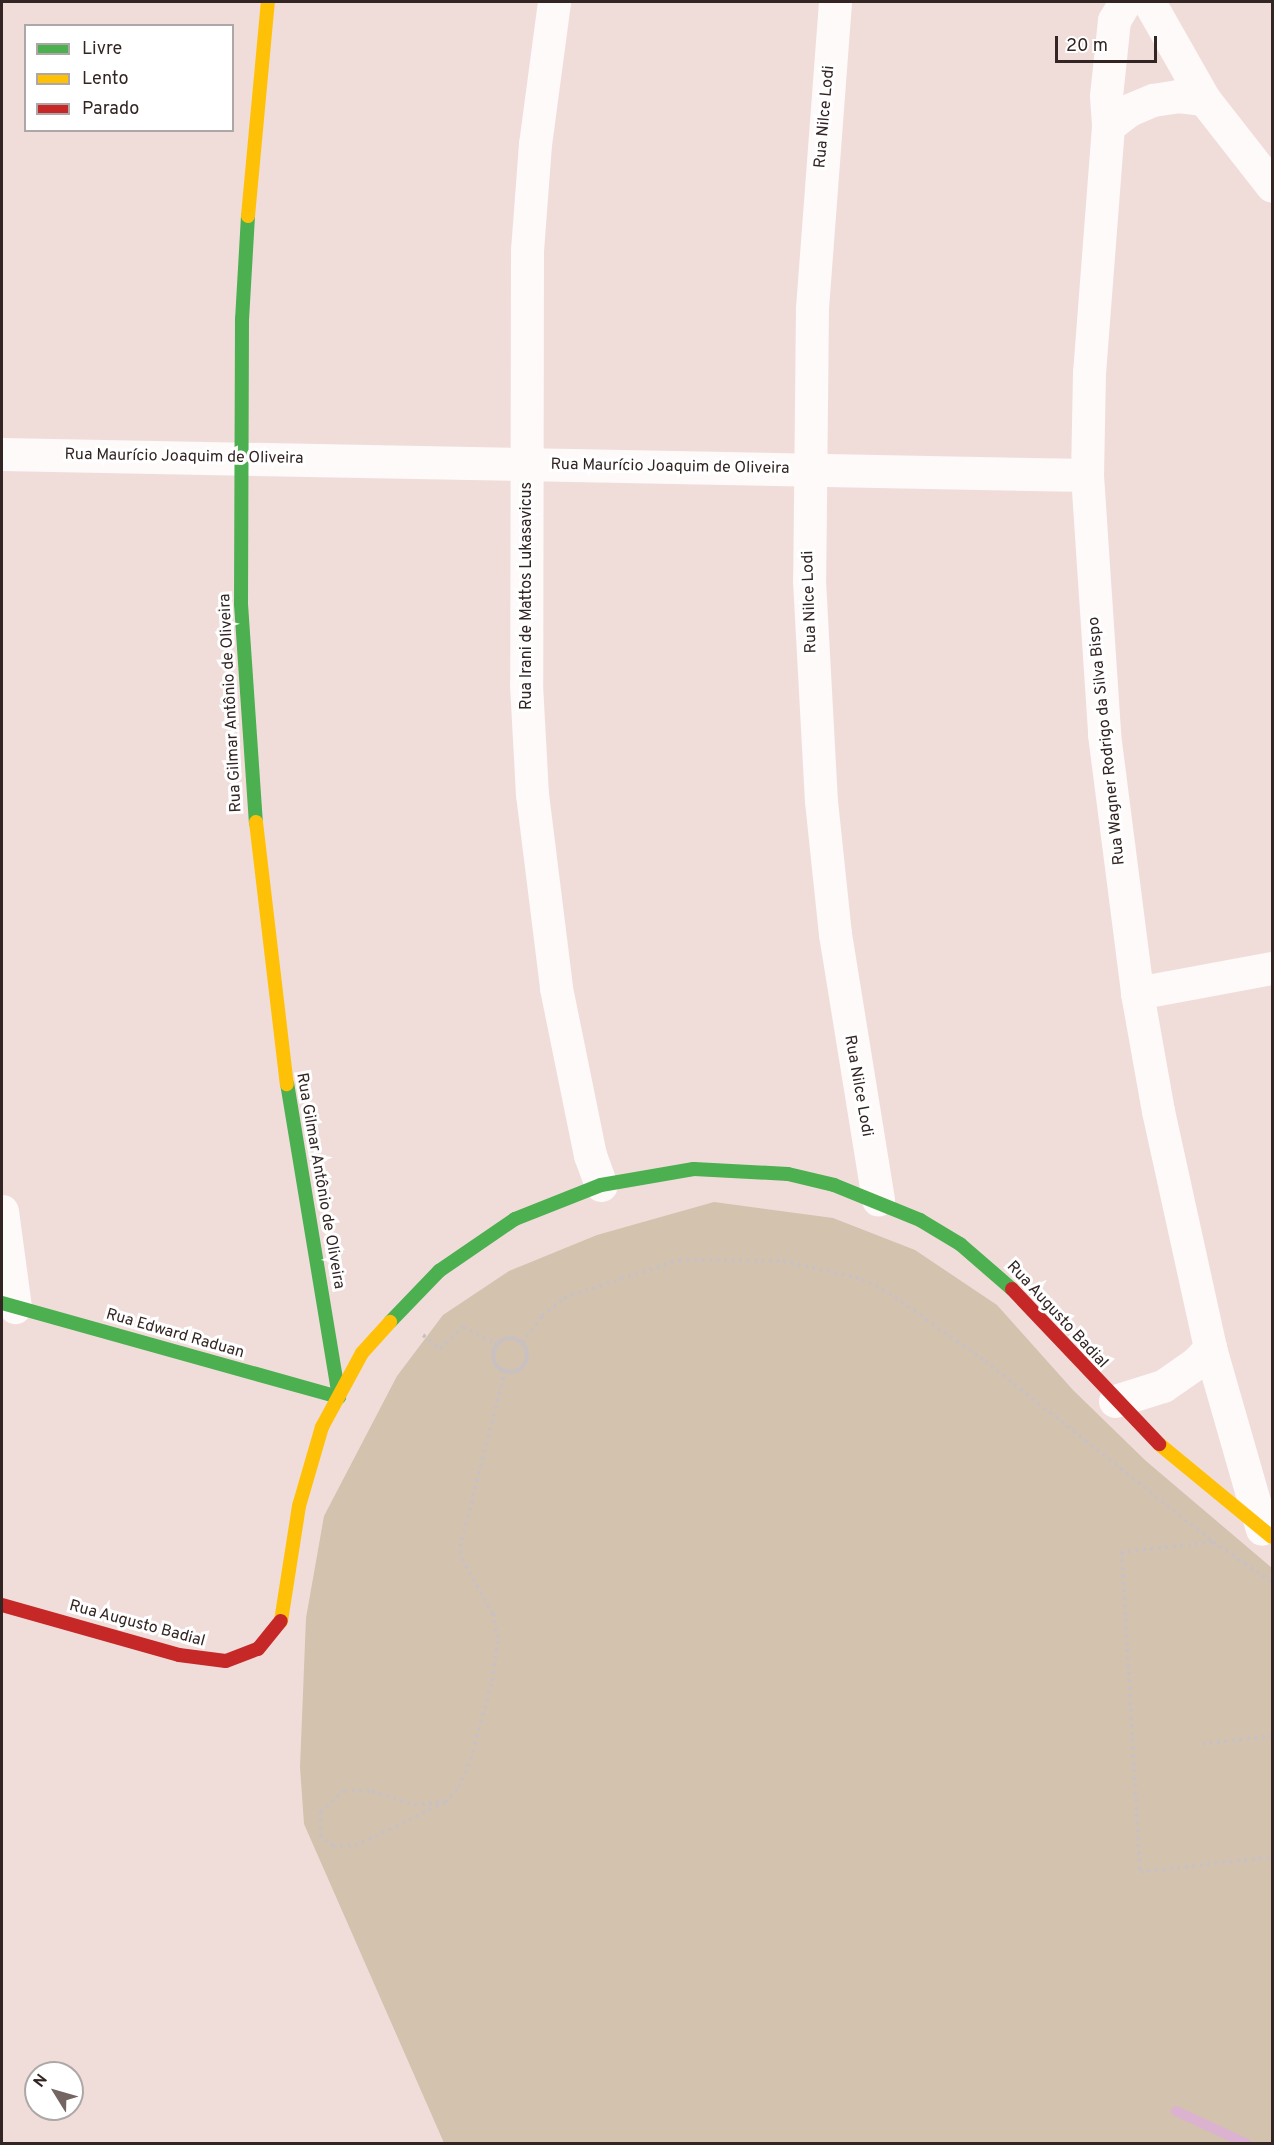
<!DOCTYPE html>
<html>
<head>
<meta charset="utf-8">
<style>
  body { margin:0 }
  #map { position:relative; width:1274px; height:2145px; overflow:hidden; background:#f0ddda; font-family:Overpass,sans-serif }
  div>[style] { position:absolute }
  .green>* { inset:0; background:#d3c2ae }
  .stream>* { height:10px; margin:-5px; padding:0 5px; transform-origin:5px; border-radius:5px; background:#dbb3d0 }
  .path>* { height:4px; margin-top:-2px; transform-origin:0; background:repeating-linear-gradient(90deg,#c9c1c1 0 3px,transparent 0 7.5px) }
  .path>.ring { margin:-2px; padding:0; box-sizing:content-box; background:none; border:4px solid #c9c1c1; border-radius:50% }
  .street>* { height:33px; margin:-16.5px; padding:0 16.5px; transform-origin:16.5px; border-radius:16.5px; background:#fdfaf9 }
  .fast>* { height:14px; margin:-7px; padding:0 7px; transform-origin:7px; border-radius:7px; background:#4caf50 }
  .slow>* { height:14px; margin:-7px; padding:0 7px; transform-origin:7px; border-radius:7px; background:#ffc107 }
  .jam>* { height:14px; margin:-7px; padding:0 7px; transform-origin:7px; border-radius:7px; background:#c62828 }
  span { translate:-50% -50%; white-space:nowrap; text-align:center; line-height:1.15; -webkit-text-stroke:6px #fff; paint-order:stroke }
  .street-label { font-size:16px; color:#322523 }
  .frame { position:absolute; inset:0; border:3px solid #322523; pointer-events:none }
  .legend { position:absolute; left:24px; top:24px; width:210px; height:108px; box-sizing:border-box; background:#fff; border:2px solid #ada8a7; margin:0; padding:8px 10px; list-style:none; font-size:18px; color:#322523 }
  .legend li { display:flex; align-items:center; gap:12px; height:30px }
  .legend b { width:30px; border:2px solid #ada8a7 }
  .north { position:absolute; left:24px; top:2061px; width:60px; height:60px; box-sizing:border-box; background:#fff; border:2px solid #ada8a7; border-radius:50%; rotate:307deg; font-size:16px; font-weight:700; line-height:24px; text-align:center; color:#322523 }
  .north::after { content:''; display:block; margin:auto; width:21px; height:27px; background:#746563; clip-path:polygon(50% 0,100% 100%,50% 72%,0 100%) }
  .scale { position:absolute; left:1055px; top:36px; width:102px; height:27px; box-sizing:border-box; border:3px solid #322523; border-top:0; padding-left:8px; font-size:18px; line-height:21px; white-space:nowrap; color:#322523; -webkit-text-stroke:4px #fff; paint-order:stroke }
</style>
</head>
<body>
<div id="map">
  <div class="green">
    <div style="clip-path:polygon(714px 1202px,833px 1218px,915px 1250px,997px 1305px,1073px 1390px,1146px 1461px,1272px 1568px,1272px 2143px,444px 2143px,304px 1824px,300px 1767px,306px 1618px,324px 1516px,397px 1376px,443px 1315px,509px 1271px,597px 1235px)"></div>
  </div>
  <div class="stream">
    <div style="left:1176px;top:2111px;width:78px;rotate:24.9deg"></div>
  </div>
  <div class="path">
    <div style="left:423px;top:1335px;width:22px;rotate:39deg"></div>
    <div style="left:440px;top:1349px;width:32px;rotate:-44deg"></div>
    <div style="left:463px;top:1327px;width:38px;rotate:27deg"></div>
    <div class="ring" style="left:493px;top:1338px;width:30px;height:30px"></div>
    <div style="left:522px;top:1343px;width:34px;rotate:-53deg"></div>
    <div style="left:542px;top:1316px;width:28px;rotate:-39deg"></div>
    <div style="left:564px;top:1298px;width:121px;rotate:-18.3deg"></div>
    <div style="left:679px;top:1260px;width:104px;rotate:0.6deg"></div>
    <div style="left:783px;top:1261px;width:81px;rotate:12.8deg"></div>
    <div style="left:862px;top:1279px;width:30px;rotate:27deg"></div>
    <div style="left:889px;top:1293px;width:118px;rotate:35.3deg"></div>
    <div style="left:985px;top:1361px;width:291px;rotate:38.4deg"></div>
    <div style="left:1213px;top:1542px;width:71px;rotate:34.1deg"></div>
    <div style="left:1213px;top:1542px;width:92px;rotate:173.7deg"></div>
    <div style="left:1122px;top:1552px;width:321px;rotate:86.8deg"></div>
    <div style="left:1140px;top:1872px;width:133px;rotate:-6.5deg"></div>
    <div style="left:1202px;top:1744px;width:70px;rotate:-6.5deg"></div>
    <div style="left:445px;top:1802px;width:97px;rotate:153.7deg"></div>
    <div style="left:358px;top:1845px;width:24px;rotate:178deg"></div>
    <div style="left:334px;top:1846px;width:16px;rotate:-145deg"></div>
    <div style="left:321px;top:1837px;width:25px;rotate:-92deg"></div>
    <div style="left:320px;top:1812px;width:32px;rotate:-41deg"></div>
    <div style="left:344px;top:1791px;width:28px"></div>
    <div style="left:372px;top:1791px;width:44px;rotate:18.4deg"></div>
    <div style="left:414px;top:1805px;width:31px;rotate:-6deg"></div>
    <div style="left:445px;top:1802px;width:21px;rotate:-47deg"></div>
    <div style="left:459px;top:1787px;width:30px;rotate:-67deg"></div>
    <div style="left:471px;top:1759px;width:81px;rotate:-74.9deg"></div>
    <div style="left:492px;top:1681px;width:43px;rotate:-82.1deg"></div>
    <div style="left:498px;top:1638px;width:25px;rotate:-102deg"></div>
    <div style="left:493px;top:1614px;width:61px;rotate:-119.5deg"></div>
    <div style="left:463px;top:1561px;width:14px;rotate:-102deg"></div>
    <div style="left:460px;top:1547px;width:181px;rotate:-75.6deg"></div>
  </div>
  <div class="street">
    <div style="left:554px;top:2px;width:143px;rotate:97.6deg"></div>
    <div style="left:535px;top:144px;width:106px;rotate:94.3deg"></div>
    <div style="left:527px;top:250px;width:434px;rotate:90.1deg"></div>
    <div style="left:526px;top:684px;width:110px;rotate:86.9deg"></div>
    <div style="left:532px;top:794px;width:195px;rotate:82.9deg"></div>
    <div style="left:556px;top:988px;width:170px;rotate:78.5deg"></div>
    <div style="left:590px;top:1155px;width:32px;rotate:70deg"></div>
    <div style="left:835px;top:2px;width:308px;rotate:94.3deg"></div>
    <div style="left:812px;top:309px;width:271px;rotate:90.6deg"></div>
    <div style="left:809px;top:580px;width:221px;rotate:86.9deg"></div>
    <div style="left:821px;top:801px;width:134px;rotate:84deg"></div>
    <div style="left:835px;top:934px;width:269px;rotate:80.8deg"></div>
    <div style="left:1125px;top:2px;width:21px;rotate:121deg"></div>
    <div style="left:1114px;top:20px;width:76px;rotate:96deg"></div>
    <div style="left:1106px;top:96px;width:30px;rotate:86deg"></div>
    <div style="left:1108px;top:126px;width:247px;rotate:94.4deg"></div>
    <div style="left:1089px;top:372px;width:103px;rotate:91.1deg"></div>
    <div style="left:1087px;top:475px;width:260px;rotate:86.2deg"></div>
    <div style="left:1104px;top:734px;width:261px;rotate:82.7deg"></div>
    <div style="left:1137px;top:993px;width:120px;rotate:79.9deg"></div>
    <div style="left:1158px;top:1111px;width:243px;rotate:77.6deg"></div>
    <div style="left:1210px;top:1348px;width:188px;rotate:74deg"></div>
    <div style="left:1149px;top:2px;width:112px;rotate:60.4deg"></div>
    <div style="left:1204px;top:99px;width:110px;rotate:52deg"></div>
    <div style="left:1108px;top:126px;width:26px;rotate:-37deg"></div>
    <div style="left:1129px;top:110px;width:26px;rotate:-23deg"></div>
    <div style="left:1153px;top:100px;width:25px;rotate:-9deg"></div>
    <div style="left:1178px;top:96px;width:26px;rotate:7deg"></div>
    <div style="left:2px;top:454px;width:1085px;rotate:1.11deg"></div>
    <div style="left:1137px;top:993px;width:137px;rotate:-10.5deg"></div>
    <div style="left:2px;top:1211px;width:97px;rotate:82.3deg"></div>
    <div style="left:1115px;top:1401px;width:50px;rotate:-17.4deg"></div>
    <div style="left:1163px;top:1386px;width:40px;rotate:-34.9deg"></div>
    <div style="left:1196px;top:1363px;width:21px;rotate:-47deg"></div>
  </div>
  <div class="fast">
    <div style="left:248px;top:216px;width:103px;rotate:93.3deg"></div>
    <div style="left:242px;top:319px;width:285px;rotate:90.2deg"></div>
    <div style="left:241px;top:604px;width:219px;rotate:86.1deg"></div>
    <div style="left:2px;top:1303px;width:350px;rotate:15.6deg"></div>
    <div style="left:339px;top:1397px;width:317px;rotate:-99.4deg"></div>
    <div style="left:390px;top:1322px;width:71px;rotate:-46.1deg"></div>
    <div style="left:439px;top:1271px;width:92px;rotate:-34.4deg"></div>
    <div style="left:515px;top:1219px;width:92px;rotate:-21.6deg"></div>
    <div style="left:601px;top:1185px;width:94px;rotate:-9.8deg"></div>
    <div style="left:694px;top:1169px;width:94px;rotate:3deg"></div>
    <div style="left:788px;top:1174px;width:47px;rotate:13.4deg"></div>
    <div style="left:834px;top:1185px;width:93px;rotate:22.1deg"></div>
    <div style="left:920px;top:1220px;width:47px;rotate:31deg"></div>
    <div style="left:960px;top:1244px;width:69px;rotate:40.9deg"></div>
  </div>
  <div class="slow">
    <div style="left:248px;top:216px;width:215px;rotate:-84.7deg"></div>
    <div style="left:256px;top:822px;width:264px;rotate:83.3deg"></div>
    <div style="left:1159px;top:1444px;width:146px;rotate:39.5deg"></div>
    <div style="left:281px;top:1621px;width:116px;rotate:-81.1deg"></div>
    <div style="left:299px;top:1506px;width:82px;rotate:-73.8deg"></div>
    <div style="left:322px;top:1427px;width:84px;rotate:-61.6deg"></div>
    <div style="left:362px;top:1353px;width:42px;rotate:-47.9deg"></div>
  </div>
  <div class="jam">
    <div style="left:1012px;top:1289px;width:214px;rotate:46.5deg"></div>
    <div style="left:2px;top:1605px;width:184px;rotate:15.8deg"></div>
    <div style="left:179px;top:1655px;width:47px;rotate:7.3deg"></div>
    <div style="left:226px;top:1661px;width:34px;rotate:-21deg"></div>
    <div style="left:258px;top:1649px;width:36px;rotate:-51deg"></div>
  </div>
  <div class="street-label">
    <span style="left:825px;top:117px;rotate:-85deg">Rua Nilce Lodi</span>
    <span style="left:184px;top:457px;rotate:1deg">Rua Maurício Joaquim de Oliveira</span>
    <span style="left:670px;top:467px;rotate:1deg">Rua Maurício Joaquim de Oliveira</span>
    <span style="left:527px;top:596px;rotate:-90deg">Rua Irani de Mattos Lukasavicus</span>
    <span style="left:810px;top:602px;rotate:-92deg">Rua Nilce Lodi</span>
    <span style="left:231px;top:703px;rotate:-93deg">Rua Gilmar Antônio de Oliveira</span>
    <span style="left:1107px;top:741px;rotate:-96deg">Rua Wagner Rodrigo da Silva Bispo</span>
    <span style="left:858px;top:1086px;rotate:80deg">Rua Nilce Lodi</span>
    <span style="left:320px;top:1181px;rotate:80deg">Rua Gilmar Antônio de Oliveira</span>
    <span style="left:1057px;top:1315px;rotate:47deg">Rua Augusto Badial</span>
    <span style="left:175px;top:1334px;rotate:16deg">Rua Edward Raduan</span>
    <span style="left:137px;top:1624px;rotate:15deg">Rua Augusto Badial</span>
  </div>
  <div class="frame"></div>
  <ul class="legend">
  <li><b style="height:8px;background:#4caf50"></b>Livre</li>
  <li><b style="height:8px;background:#ffc107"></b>Lento</li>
  <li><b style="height:8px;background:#c62828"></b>Parado</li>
  </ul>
  <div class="north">N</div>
  <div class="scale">20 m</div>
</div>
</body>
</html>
